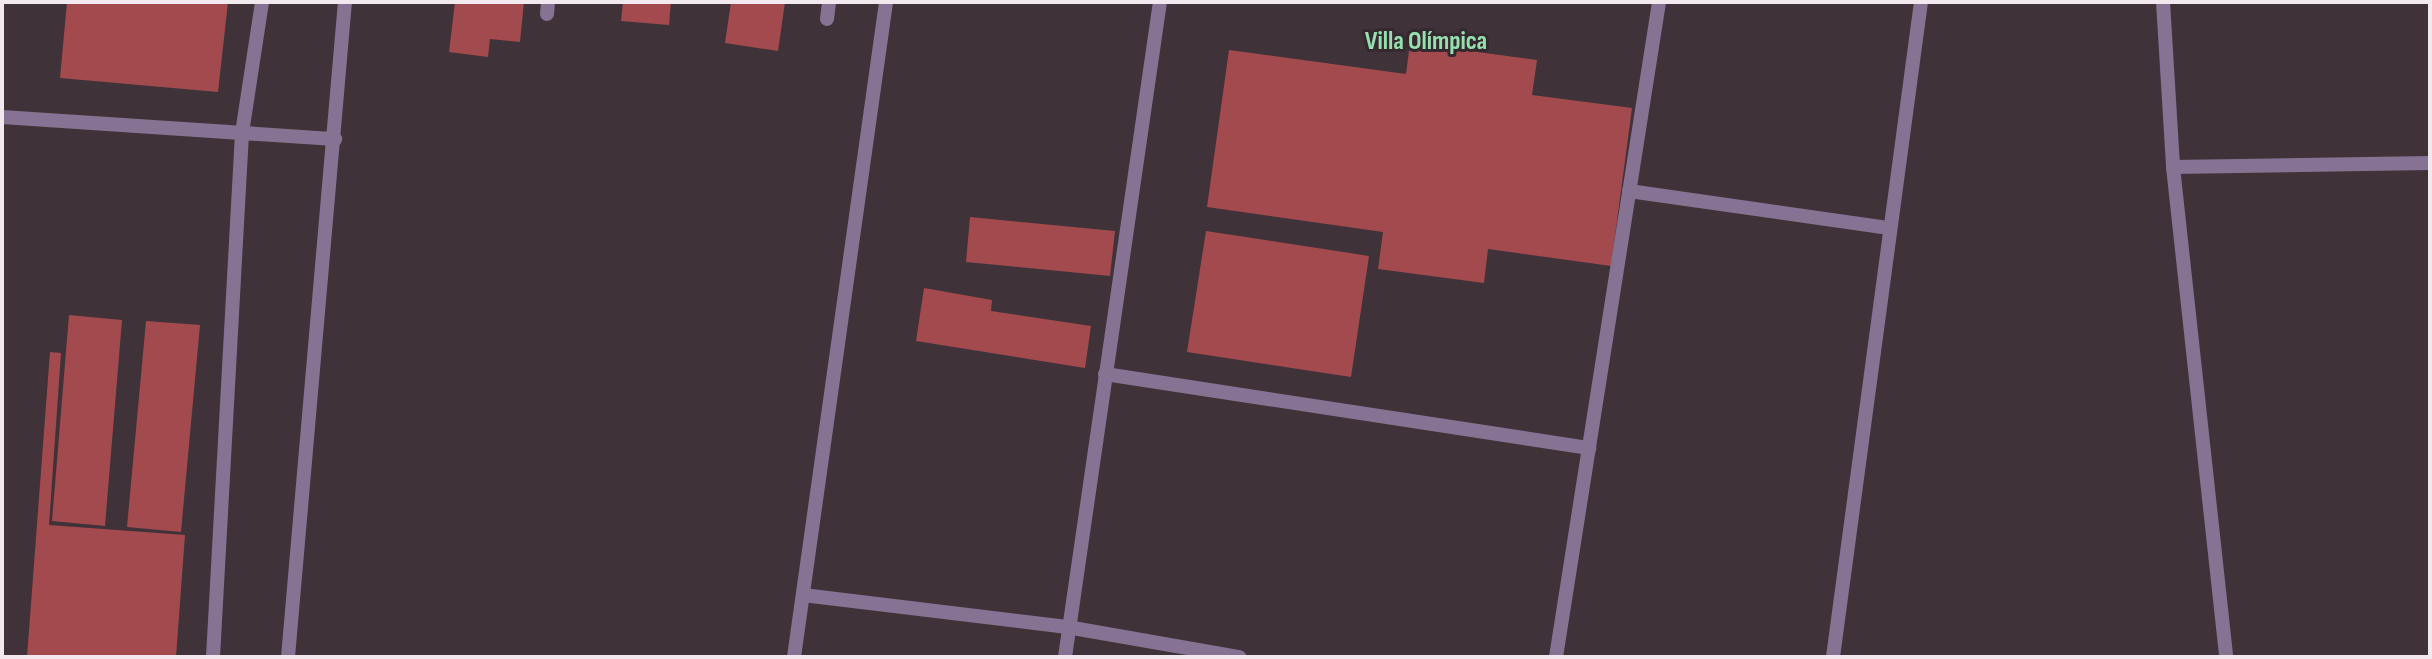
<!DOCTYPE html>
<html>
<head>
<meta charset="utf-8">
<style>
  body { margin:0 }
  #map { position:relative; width:2432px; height:659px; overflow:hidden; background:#3f3339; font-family:"Sofia Sans Condensed",sans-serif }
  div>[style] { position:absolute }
  .building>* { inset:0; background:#a24a4e }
  .street>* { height:14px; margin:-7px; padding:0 7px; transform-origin:7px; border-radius:7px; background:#867393 }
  span { translate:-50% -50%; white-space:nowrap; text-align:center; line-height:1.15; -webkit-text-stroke:6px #34292f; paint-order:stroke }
  .neighbourhood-label { font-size:26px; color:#96e0af; font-weight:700 }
  .frame { position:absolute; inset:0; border:4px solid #f1e9ed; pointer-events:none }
</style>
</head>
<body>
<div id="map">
  <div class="building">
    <div style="clip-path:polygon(67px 2px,228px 2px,218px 92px,60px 78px)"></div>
    <div style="clip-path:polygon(455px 2px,524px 2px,520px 42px,490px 39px,488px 57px,449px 52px)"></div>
    <div style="clip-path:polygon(623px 2px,671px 2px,669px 25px,621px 21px)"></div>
    <div style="clip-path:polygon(731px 2px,785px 2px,778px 51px,725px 43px)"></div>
    <div style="clip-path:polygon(1410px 43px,1537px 60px,1532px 95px,1632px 108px,1611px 266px,1488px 249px,1484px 283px,1378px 269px,1383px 232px,1207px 207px,1229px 50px,1406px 74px)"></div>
    <div style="clip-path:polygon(970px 217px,1115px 231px,1110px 276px,966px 262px)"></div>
    <div style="clip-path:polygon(1206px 231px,1369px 256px,1351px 377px,1187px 352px)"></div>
    <div style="clip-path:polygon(924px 288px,992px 300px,991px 311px,1091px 326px,1085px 368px,916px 341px)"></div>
    <div style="clip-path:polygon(69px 315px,122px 320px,105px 526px,52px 521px)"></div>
    <div style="clip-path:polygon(146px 321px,200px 325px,181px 532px,127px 527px)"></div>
    <div style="clip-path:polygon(50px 352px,61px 353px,49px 525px,185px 535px,176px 657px,27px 657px)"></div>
  </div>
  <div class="street">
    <div style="left:2163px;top:2px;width:165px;rotate:86.5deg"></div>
    <div style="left:2173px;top:167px;width:493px;rotate:83.8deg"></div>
    <div style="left:547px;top:14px;width:12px;rotate:-85deg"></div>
    <div style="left:827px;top:19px;width:17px;rotate:-83deg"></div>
    <div style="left:2px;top:117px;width:334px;rotate:3.8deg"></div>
    <div style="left:2173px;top:167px;width:257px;rotate:-0.9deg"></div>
    <div style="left:1629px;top:191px;width:263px;rotate:8.1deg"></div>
    <div style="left:1105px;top:374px;width:490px;rotate:8.7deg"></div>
    <div style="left:803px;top:595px;width:266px;rotate:6.9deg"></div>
    <div style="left:1067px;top:627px;width:175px;rotate:9.9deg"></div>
    <div style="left:213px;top:657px;width:525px;rotate:-86.83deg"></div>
    <div style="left:242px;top:133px;width:133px;rotate:-81.3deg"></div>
    <div style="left:288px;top:657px;width:657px;rotate:-85.03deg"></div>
    <div style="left:794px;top:657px;width:661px;rotate:-82deg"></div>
    <div style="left:1065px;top:657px;width:662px;rotate:-81.75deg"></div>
    <div style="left:1556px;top:657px;width:663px;rotate:-81.06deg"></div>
    <div style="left:1833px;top:657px;width:661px;rotate:-82.35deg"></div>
  </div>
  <div class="neighbourhood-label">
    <span style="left:1426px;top:42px">Villa Olímpica</span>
  </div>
  <div class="frame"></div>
</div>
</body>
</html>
